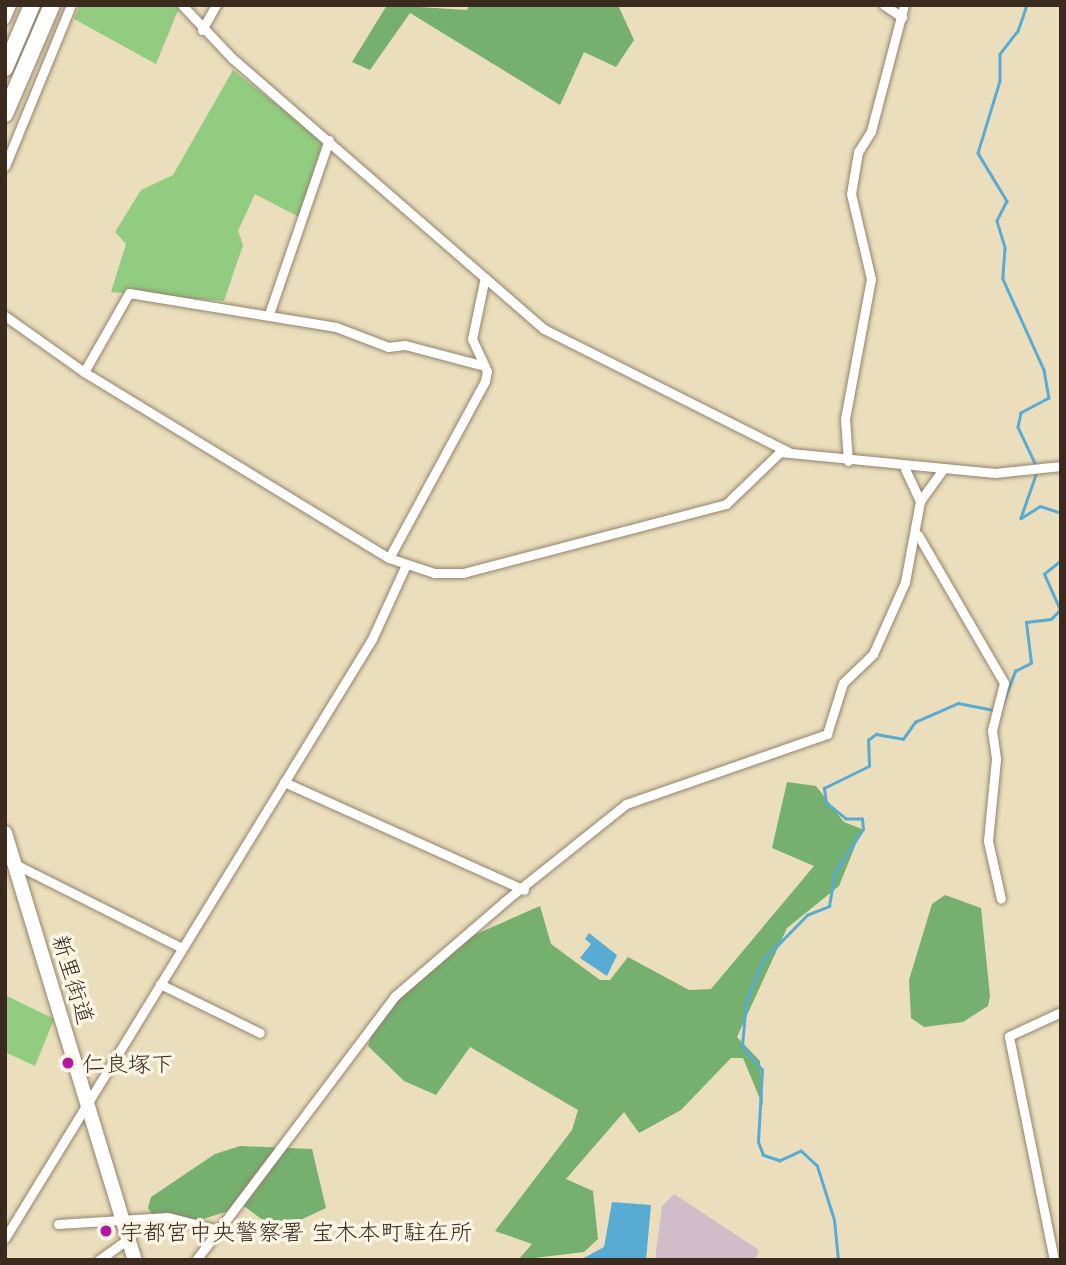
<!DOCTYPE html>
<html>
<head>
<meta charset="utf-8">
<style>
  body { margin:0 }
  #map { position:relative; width:1066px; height:1265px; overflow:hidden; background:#ebdebc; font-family:Mali,"Klee One",sans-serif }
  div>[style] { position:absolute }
  .industrial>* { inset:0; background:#d1bdc9 }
  .green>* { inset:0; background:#92cc80 }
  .forest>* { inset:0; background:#75b06e }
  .water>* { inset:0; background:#58abd3 }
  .stream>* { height:2.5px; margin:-1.25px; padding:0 1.25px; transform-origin:1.25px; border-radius:1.25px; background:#58abd3 }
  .roads { filter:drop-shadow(0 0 2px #93846d) drop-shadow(0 0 2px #93846d) }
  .minor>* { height:9px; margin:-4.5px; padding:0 4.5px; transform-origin:4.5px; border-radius:4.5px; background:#fff }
  .primary>* { height:14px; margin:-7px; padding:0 7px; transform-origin:7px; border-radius:7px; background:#fff }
  .motorway>* { height:16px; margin:-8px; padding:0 8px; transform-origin:8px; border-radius:8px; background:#fff }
  .dots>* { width:19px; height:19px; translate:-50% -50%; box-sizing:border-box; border:4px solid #fcf5e5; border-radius:50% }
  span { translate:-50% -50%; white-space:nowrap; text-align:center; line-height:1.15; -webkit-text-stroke:7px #fcf5e5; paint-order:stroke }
  .street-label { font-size:23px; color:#3b2a1e }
  .poi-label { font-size:23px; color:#3b2a1e }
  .left { translate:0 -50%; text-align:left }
  .frame { position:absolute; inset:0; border:7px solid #3b2a1e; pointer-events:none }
</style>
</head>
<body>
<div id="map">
  <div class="industrial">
    <div style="clip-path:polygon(674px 1194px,759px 1250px,755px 1260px,655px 1260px,662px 1206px)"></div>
  </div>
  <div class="green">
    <div style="clip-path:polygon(80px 5px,177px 5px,179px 8px,156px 64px,74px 19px)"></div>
    <div style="clip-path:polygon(233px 70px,323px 141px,299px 217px,255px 194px,238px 231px,243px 245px,224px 301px,111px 292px,126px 244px,115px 232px,141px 190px,173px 175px)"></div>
    <div style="clip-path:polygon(5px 995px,54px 1019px,35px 1066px,5px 1052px)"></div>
  </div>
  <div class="forest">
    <div style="clip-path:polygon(387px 5px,467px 10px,469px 5px,618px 5px,634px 40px,616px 67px,584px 52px,560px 105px,410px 13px,370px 70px,352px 62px)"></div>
    <div style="clip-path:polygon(787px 782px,816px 786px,844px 822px,862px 829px,839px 886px,787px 928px,737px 1037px,760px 1061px,763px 1106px,743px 1058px,731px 1058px,681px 1110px,639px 1133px,624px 1112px,566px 1179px,593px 1191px,598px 1239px,584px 1252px,518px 1260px,532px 1244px,495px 1231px,572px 1130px,578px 1110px,470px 1047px,436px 1095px,404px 1081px,368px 1046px,376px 1023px,408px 984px,465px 939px,540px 906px,551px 944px,600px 980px,610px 980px,628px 957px,689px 990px,711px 989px,814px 866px,772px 848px)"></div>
    <div style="clip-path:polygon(945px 895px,981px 908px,990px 996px,988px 1006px,963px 1022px,924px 1027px,911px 1018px,909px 980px,932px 904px)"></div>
    <div style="clip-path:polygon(240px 1146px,312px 1149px,326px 1208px,277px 1231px,244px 1206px,175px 1228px,157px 1221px,148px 1208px,151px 1197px,215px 1154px)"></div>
  </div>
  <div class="water">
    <div style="clip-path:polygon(589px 933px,617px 955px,607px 976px,580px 958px,591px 944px,585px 939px)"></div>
    <div style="clip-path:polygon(612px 1202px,651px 1205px,646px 1260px,580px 1260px,604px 1247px)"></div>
  </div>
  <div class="stream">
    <div style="left:1027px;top:5px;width:28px;rotate:109deg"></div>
    <div style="left:1018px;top:31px;width:29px;rotate:128deg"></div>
    <div style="left:1000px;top:54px;width:27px;rotate:90deg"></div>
    <div style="left:1000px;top:81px;width:75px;rotate:107deg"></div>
    <div style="left:978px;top:153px;width:56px;rotate:58.9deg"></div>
    <div style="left:1007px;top:201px;width:22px;rotate:117deg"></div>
    <div style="left:997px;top:221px;width:28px;rotate:73deg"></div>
    <div style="left:1005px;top:248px;width:31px;rotate:94deg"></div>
    <div style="left:1003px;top:279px;width:100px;rotate:65.7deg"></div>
    <div style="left:1044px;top:370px;width:28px;rotate:80deg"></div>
    <div style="left:1049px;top:398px;width:32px;rotate:152deg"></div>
    <div style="left:1021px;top:413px;width:14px;rotate:102deg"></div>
    <div style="left:1018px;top:427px;width:42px;rotate:64.7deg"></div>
    <div style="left:1037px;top:472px;width:49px;rotate:109.2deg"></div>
    <div style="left:1021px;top:518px;width:22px;rotate:-32deg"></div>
    <div style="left:1040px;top:506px;width:22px;rotate:18deg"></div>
    <div style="left:1000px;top:711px;width:43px;rotate:-69.4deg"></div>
    <div style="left:1015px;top:671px;width:18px;rotate:-27deg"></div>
    <div style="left:1031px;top:663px;width:41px;rotate:-97deg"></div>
    <div style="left:1026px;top:622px;width:25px;rotate:-7deg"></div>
    <div style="left:1051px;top:619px;width:13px;rotate:-45deg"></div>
    <div style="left:1060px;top:610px;width:39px;rotate:-114deg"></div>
    <div style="left:1044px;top:574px;width:22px;rotate:-39deg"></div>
    <div style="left:838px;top:1260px;width:40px;rotate:-95.7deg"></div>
    <div style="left:834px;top:1220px;width:57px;rotate:-107.5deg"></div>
    <div style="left:817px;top:1166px;width:22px;rotate:-137deg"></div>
    <div style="left:801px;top:1151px;width:23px;rotate:155deg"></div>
    <div style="left:780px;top:1161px;width:18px;rotate:-161deg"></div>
    <div style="left:763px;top:1155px;width:14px;rotate:-111deg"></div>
    <div style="left:758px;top:1142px;width:72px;rotate:-86.8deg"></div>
    <div style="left:762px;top:1070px;width:31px;rotate:-130deg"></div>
    <div style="left:742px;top:1046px;width:45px;rotate:-84.9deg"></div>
    <div style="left:746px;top:1001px;width:44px;rotate:-67.5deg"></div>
    <div style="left:763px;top:960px;width:63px;rotate:-45.6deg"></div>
    <div style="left:807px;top:915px;width:24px;rotate:-22deg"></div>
    <div style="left:829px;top:906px;width:35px;rotate:-80deg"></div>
    <div style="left:835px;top:872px;width:51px;rotate:-56.9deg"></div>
    <div style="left:863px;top:829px;width:10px;rotate:-96deg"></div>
    <div style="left:862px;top:819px;width:16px;rotate:180deg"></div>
    <div style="left:846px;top:819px;width:26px;rotate:-141deg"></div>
    <div style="left:826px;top:803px;width:15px;rotate:-98deg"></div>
    <div style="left:824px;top:788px;width:50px;rotate:-26.1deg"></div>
    <div style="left:869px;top:766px;width:26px;rotate:-92deg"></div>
    <div style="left:868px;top:740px;width:10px;rotate:-37deg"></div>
    <div style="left:876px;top:734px;width:27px;rotate:10deg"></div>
    <div style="left:903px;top:739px;width:21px;rotate:-55deg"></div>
    <div style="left:915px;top:722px;width:47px;rotate:-23.8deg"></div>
    <div style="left:958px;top:703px;width:36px;rotate:11deg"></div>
  </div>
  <div class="roads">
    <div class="minor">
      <div style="left:182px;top:5px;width:73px;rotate:46.7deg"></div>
      <div style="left:232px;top:58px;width:413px;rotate:41deg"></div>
      <div style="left:544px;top:329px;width:274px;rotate:26.7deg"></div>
      <div style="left:884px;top:5px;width:22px;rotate:34deg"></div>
      <div style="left:5px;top:19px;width:15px;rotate:-67deg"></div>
      <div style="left:202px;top:30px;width:29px;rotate:-61deg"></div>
      <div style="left:5px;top:166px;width:174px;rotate:-67.7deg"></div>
      <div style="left:269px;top:314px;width:184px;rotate:-71deg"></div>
      <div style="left:5px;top:316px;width:97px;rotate:35.3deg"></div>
      <div style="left:84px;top:372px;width:357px;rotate:31.4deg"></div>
      <div style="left:389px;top:558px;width:47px;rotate:18.4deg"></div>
      <div style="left:434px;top:573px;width:29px"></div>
      <div style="left:463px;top:573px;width:272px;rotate:-14.7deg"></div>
      <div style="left:726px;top:504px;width:75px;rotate:-43.9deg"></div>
      <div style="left:780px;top:452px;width:216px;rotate:5.6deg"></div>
      <div style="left:995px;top:473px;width:66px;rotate:-6.1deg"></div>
      <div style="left:84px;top:372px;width:91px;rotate:-60.3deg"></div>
      <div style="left:129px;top:293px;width:210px;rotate:9.3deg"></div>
      <div style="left:336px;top:327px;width:56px;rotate:21deg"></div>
      <div style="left:388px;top:347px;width:17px;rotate:-7deg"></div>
      <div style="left:405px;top:345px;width:79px;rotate:14.7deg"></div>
      <div style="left:848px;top:461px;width:42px;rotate:-94.1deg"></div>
      <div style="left:845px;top:419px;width:142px;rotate:-79.5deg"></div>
      <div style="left:871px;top:279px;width:87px;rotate:-103.2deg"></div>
      <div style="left:851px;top:194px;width:43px;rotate:-80.5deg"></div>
      <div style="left:858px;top:152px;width:25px;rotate:-58deg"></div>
      <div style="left:871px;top:131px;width:130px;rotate:-75.3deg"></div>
      <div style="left:920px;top:501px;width:39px;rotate:-54deg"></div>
      <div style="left:918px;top:535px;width:171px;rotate:59.8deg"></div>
      <div style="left:1004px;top:683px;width:49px;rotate:104.3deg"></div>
      <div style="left:992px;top:730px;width:29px;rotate:82deg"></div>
      <div style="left:996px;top:759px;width:82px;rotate:95.6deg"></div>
      <div style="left:988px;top:841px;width:59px;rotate:77.4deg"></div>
      <div style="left:389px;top:558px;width:201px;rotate:-61.5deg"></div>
      <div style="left:485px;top:381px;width:10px;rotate:-79deg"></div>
      <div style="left:487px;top:371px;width:35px;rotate:-115deg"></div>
      <div style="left:472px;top:339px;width:63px;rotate:-78.2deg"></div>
      <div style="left:284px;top:782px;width:263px;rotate:24.2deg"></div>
      <div style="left:5px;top:859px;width:198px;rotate:26.7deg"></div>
      <div style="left:160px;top:984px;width:111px;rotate:26.1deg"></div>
      <div style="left:58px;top:1224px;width:110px;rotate:-3.6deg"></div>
      <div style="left:168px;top:1217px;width:52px;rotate:14.6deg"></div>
      <div style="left:5px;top:1238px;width:702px;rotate:-58.5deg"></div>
      <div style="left:372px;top:639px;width:79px;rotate:-65.4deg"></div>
      <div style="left:99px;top:1260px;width:39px;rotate:-36deg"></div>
      <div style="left:196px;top:1260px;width:331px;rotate:-53deg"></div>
      <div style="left:395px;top:996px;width:145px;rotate:-40.8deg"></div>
      <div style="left:505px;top:901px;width:155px;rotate:-38.7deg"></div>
      <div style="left:626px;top:804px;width:213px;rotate:-19.2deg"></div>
      <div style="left:827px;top:734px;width:53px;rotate:-72.6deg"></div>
      <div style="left:843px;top:683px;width:42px;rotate:-44deg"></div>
      <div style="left:873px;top:654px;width:79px;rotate:-66deg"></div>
      <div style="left:905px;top:582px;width:82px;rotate:-79.5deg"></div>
      <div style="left:920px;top:501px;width:35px;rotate:-115deg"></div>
      <div style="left:1054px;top:1260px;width:228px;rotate:-101.4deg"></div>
      <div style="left:1009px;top:1036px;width:57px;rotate:-24.8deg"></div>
    </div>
    <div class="primary">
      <div style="left:5px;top:833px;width:446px;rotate:73.1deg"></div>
    </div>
    <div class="motorway">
      <div style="left:5px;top:68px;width:69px;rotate:-66.8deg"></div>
      <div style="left:5px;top:114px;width:119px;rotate:-66.7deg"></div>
    </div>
  </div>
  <div class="dots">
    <div style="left:68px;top:1063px;background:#b5179e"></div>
    <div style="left:106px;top:1231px;background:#b5179e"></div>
  </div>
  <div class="street-label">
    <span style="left:74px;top:979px;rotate:73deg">新里街道</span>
  </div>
  <div class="poi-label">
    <span class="left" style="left:82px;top:1063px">仁良塚下</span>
    <span class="left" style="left:120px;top:1231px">宇都宮中央警察署 宝木本町駐在所</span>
  </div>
  <div class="frame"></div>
</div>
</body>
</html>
